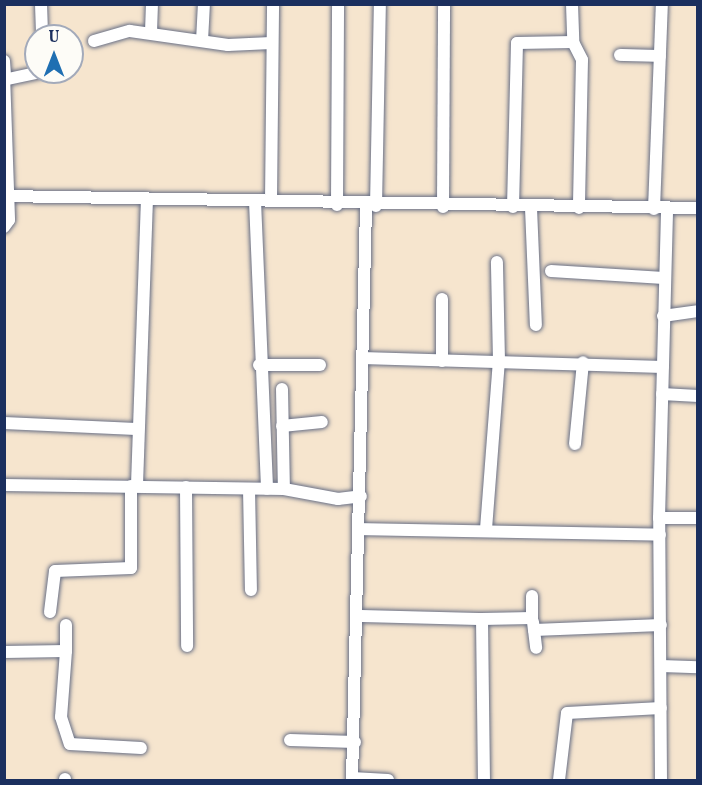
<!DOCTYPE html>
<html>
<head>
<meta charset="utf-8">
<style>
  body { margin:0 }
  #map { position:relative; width:702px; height:785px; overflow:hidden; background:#f6e5ce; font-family:Vollkorn,serif }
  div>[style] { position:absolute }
  .roads { filter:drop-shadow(0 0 2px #686f85) drop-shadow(0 0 2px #686f85) }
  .minor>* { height:12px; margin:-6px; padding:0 6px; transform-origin:6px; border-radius:6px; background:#fff }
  span { translate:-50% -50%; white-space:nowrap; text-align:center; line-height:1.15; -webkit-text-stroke:4.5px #fdfcf7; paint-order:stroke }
  .frame { position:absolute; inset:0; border:6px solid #1b2f5e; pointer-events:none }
  .north { position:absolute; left:24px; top:24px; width:60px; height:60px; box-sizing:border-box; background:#fdfcf7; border:2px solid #a3aaba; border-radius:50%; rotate:0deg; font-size:16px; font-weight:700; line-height:24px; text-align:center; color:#1b2f5e }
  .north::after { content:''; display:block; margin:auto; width:21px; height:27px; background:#1f6fb2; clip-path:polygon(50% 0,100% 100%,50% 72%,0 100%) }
</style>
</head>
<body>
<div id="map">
  <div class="roads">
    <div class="minor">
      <div style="left:41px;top:4px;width:32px;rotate:88deg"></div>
      <div style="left:572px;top:4px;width:38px;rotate:88deg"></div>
      <div style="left:573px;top:42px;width:20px;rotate:63deg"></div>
      <div style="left:582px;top:60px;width:148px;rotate:91.2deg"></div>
      <div style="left:151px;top:32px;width:28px;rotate:-88deg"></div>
      <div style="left:94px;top:41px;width:37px;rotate:-16deg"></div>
      <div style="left:130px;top:31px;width:99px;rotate:8.1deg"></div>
      <div style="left:228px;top:45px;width:43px;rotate:-2.7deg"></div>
      <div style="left:202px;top:41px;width:37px;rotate:-87deg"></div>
      <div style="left:620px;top:55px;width:40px;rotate:1.4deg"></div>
      <div style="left:4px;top:61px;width:14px;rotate:86deg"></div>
      <div style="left:4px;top:75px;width:145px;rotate:88deg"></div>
      <div style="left:9px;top:220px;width:9px;rotate:126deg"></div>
      <div style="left:8px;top:79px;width:35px;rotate:-12deg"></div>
      <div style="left:4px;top:196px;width:694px;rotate:0.99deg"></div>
      <div style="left:255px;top:201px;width:288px;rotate:87.6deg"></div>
      <div style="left:271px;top:201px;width:197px;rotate:-89.4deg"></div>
      <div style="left:337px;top:205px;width:201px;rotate:-89.7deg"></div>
      <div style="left:376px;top:206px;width:202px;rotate:-88.9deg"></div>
      <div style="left:443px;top:207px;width:203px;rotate:-89.7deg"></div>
      <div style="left:513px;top:207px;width:164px;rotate:-88.6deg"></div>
      <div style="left:517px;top:43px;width:56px;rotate:-1deg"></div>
      <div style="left:531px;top:208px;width:117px;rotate:87.6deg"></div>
      <div style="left:654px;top:209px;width:205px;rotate:-87.8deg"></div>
      <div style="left:551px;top:271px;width:113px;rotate:3.5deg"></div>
      <div style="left:663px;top:316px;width:35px;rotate:-8deg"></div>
      <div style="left:362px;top:358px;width:301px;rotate:1.7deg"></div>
      <div style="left:442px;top:361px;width:62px;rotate:-90deg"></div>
      <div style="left:259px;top:365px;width:61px"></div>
      <div style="left:282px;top:389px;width:100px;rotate:88.9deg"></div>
      <div style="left:662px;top:394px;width:36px;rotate:3deg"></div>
      <div style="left:4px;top:423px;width:132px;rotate:2.6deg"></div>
      <div style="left:282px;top:426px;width:40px;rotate:-5.7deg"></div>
      <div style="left:575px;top:444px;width:82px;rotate:-84.4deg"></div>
      <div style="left:4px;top:485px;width:280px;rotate:0.8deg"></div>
      <div style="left:284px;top:489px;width:55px;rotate:10.5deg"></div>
      <div style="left:338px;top:499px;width:23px;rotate:-7deg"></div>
      <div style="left:137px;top:485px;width:285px;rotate:-88deg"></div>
      <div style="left:186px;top:487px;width:159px;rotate:89.6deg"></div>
      <div style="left:249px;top:489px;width:101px;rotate:88.9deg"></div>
      <div style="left:659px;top:518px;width:39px"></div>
      <div style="left:361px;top:529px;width:299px;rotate:1.1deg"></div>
      <div style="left:486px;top:529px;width:169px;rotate:-85.6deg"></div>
      <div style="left:499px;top:361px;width:99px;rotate:-91.2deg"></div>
      <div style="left:50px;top:612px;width:41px;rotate:-83deg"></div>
      <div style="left:55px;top:571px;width:76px;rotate:-2.3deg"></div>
      <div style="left:131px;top:568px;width:82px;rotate:-90deg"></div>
      <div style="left:358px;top:616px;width:124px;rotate:1.4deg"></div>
      <div style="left:482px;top:619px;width:161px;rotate:89.3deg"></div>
      <div style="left:482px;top:619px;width:50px;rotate:-1.1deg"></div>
      <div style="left:532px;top:618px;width:22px;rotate:-90deg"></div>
      <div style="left:533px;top:622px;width:26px;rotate:83deg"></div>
      <div style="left:534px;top:630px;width:127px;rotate:-2.3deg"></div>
      <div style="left:66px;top:651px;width:66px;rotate:94.3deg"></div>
      <div style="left:61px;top:717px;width:28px;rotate:72deg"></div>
      <div style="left:70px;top:744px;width:71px;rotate:3.2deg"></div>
      <div style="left:4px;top:652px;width:62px;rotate:-0.9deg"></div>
      <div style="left:66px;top:651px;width:26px;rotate:-90deg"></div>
      <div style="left:661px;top:666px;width:37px;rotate:2deg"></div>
      <div style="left:290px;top:740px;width:65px;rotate:1.8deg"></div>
      <div style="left:352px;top:778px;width:36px;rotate:3deg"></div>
      <div style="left:65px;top:780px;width:1px;rotate:-90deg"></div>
      <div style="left:352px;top:780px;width:574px;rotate:-88.6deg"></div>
      <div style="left:559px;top:780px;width:67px;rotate:-83.2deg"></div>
      <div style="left:567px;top:713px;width:94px;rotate:-3deg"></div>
      <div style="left:661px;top:780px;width:262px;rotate:-90.4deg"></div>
      <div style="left:659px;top:518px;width:308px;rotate:-88.5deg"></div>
    </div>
  </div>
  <div class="frame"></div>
  <div class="north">U</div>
</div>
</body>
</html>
